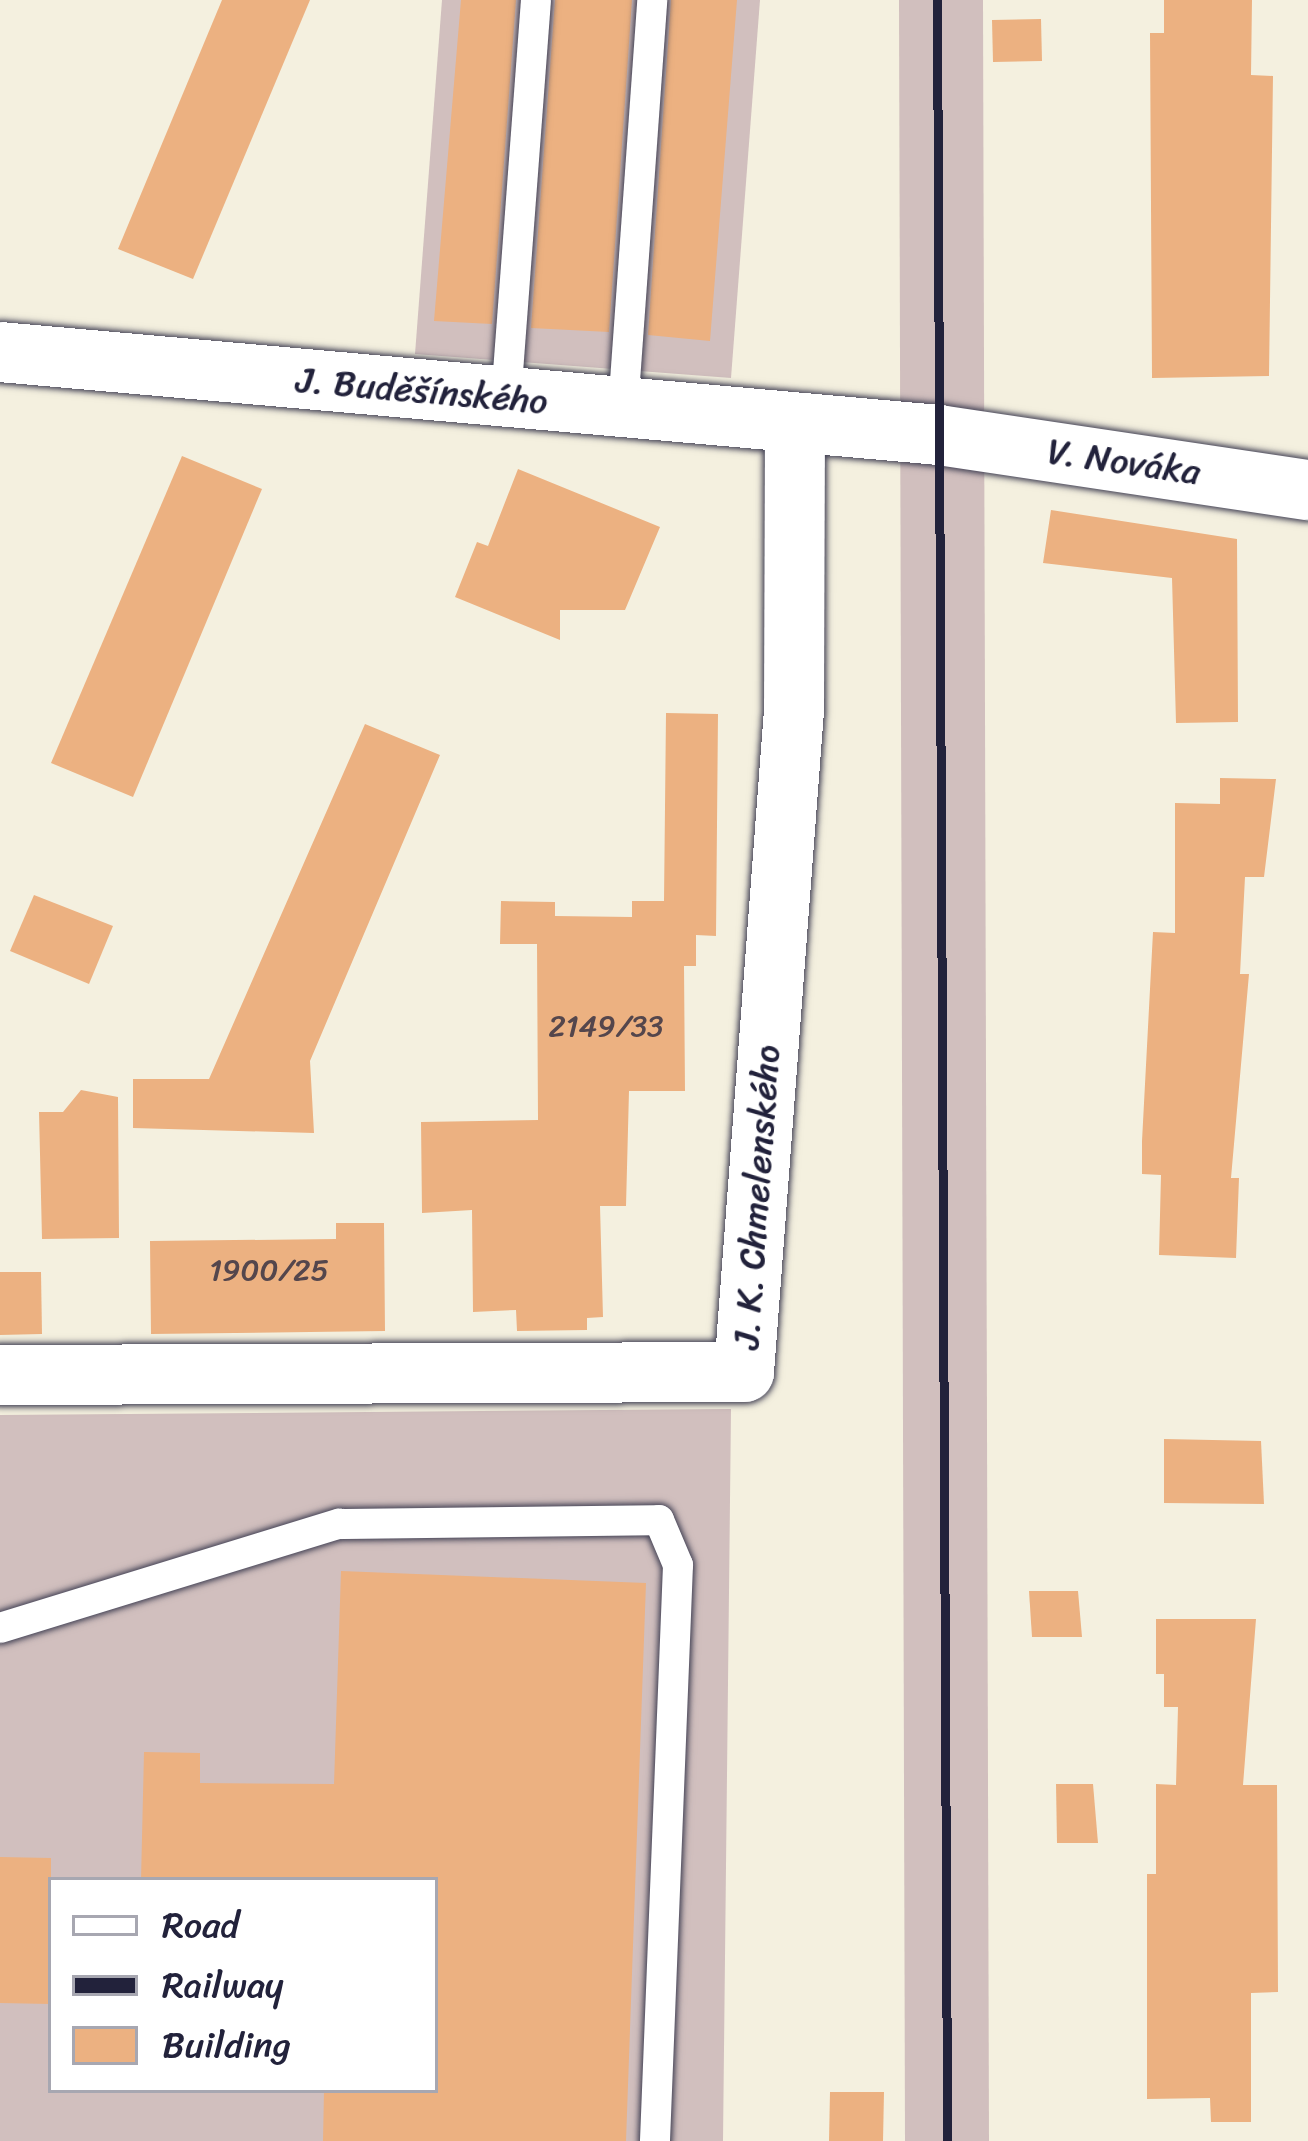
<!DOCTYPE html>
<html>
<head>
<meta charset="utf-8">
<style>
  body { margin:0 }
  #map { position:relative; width:1308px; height:2141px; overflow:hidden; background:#f4f0df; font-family:Sriracha,sans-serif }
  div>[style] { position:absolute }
  .industrial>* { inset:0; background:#d1bfbe }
  .building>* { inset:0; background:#ecb181 }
  .roads { filter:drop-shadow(0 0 3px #424154) drop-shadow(0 0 3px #424154) }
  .lane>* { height:30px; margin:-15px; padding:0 15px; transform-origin:15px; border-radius:15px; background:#fff }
  .street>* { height:60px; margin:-30px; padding:0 30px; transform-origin:30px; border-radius:30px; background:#fff }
  .rail>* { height:9px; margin:-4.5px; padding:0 4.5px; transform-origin:4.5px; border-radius:4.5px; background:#22223b }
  span { translate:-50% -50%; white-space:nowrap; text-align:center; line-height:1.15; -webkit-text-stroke:10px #fff; paint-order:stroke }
  .number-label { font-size:30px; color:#54464c }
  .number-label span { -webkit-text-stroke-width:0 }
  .street-label { font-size:36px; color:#22223b }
  .legend { position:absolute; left:48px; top:1877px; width:390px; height:216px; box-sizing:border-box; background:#fff; border:3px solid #a7a7b1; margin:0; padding:15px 21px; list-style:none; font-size:36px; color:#22223b }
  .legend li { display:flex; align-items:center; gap:24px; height:60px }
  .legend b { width:60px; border:3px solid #a7a7b1 }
</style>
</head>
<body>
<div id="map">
  <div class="industrial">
    <div style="clip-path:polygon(442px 0,760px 0,731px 378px,415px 354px)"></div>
    <div style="clip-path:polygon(899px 0,983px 0,989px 2141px,905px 2141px)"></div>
    <div style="clip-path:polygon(evenodd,731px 1409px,723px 2141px,0 2141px,0 1415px,731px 1409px,51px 1880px,435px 1880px,435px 2090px,51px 2090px,51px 1880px)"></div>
  </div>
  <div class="building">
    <div style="clip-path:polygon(222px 0,310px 0,193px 279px,118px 249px)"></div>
    <div style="clip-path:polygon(461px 0,516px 0,492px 324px,434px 321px)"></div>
    <div style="clip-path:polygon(555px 0,632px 0,609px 332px,531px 328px)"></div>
    <div style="clip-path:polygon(671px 0,737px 0,710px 341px,648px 335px)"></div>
    <div style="clip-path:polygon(1164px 0,1252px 0,1251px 75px,1273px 76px,1269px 376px,1152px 378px,1150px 33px,1164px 33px)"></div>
    <div style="clip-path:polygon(1041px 19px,1042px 61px,993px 62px,992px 20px)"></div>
    <div style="clip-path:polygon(182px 456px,262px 489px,133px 797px,51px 763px)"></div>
    <div style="clip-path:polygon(518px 469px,660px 527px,625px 610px,560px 610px,560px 640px,455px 597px,477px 542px,488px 546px)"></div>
    <div style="clip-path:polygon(1051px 510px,1237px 539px,1238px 722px,1176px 723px,1172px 578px,1043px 563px)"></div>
    <div style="clip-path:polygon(666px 713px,718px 714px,716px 936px,696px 935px,696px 966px,684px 966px,685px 1091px,629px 1091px,626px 1206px,600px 1206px,603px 1317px,587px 1318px,587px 1330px,517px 1331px,516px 1310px,473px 1312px,472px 1210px,422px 1213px,421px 1122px,538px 1120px,537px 944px,500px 944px,501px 901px,555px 902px,555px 916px,632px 917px,632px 901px,664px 901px)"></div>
    <div style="clip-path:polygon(365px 724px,440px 755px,310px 1061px,314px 1133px,133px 1128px,133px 1079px,209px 1079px)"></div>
    <div style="clip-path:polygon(1220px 778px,1276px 779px,1264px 877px,1245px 877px,1240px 974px,1249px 974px,1231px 1178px,1239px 1178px,1236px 1258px,1159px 1255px,1161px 1175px,1142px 1174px,1142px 1141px,1153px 932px,1175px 933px,1175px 803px,1220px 804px)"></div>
    <div style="clip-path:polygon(34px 895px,113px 926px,89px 984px,10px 951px)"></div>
    <div style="clip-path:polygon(81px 1090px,118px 1097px,119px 1238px,42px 1239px,39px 1112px,63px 1112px)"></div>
    <div style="clip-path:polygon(336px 1223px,384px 1223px,385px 1331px,151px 1334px,150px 1241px,336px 1239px)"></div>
    <div style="clip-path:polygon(0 1272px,41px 1272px,42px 1334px,0 1335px)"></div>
    <div style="clip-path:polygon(1164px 1439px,1261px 1441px,1264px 1504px,1164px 1503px)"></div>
    <div style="clip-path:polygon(341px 1571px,646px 1583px,626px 2141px,323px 2141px,324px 2090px,435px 2090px,435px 1880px,141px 1880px,144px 1752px,200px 1753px,200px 1783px,334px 1784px)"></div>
    <div style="clip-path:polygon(1029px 1591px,1078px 1591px,1082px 1637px,1032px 1637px)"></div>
    <div style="clip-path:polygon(1156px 1619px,1256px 1619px,1243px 1785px,1277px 1785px,1278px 1992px,1251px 1993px,1251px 2122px,1211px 2122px,1210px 2098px,1147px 2099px,1147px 1874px,1156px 1874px,1156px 1784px,1176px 1785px,1178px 1707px,1164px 1707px,1164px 1674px,1156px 1674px)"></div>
    <div style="clip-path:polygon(1056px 1784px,1093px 1784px,1098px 1843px,1057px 1843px)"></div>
    <div style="clip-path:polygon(0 1857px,51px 1858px,51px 2004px,0 2003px)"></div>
    <div style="clip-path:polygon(830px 2092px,884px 2092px,883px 2141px,829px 2141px)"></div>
  </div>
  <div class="roads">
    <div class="lane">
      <div style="left:506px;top:399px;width:400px;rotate:-85.7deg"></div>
      <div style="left:623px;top:409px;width:410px;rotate:-85.9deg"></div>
      <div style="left:0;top:1628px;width:355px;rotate:-17.1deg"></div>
      <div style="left:339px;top:1524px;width:320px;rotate:-0.7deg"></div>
      <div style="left:659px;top:1520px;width:49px;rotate:67.1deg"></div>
      <div style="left:678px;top:1565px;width:576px;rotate:92.29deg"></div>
    </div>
    <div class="street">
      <div style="left:0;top:352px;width:943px;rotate:5.05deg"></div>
      <div style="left:939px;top:435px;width:373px;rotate:8.5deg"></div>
      <div style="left:0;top:1375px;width:744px;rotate:-0.23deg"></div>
      <div style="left:744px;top:1372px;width:664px;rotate:-85.68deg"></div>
      <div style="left:794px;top:710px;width:286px;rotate:-89.8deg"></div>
    </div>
  </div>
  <div class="rail">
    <div style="left:937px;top:0;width:2141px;rotate:89.73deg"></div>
  </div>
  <div class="number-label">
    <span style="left:606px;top:1026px">2149/33</span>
    <span style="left:269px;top:1270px">1900/25</span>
  </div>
  <div class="street-label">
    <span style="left:422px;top:391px;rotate:5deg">J. Buděšínského</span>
    <span style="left:1124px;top:462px;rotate:8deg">V. Nováka</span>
    <span style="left:757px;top:1197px;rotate:-86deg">J. K. Chmelenského</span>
  </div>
  <ul class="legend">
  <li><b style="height:15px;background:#fff"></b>Road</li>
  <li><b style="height:15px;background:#22223b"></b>Railway</li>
  <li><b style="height:33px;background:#ecb181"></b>Building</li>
  </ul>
</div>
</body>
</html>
